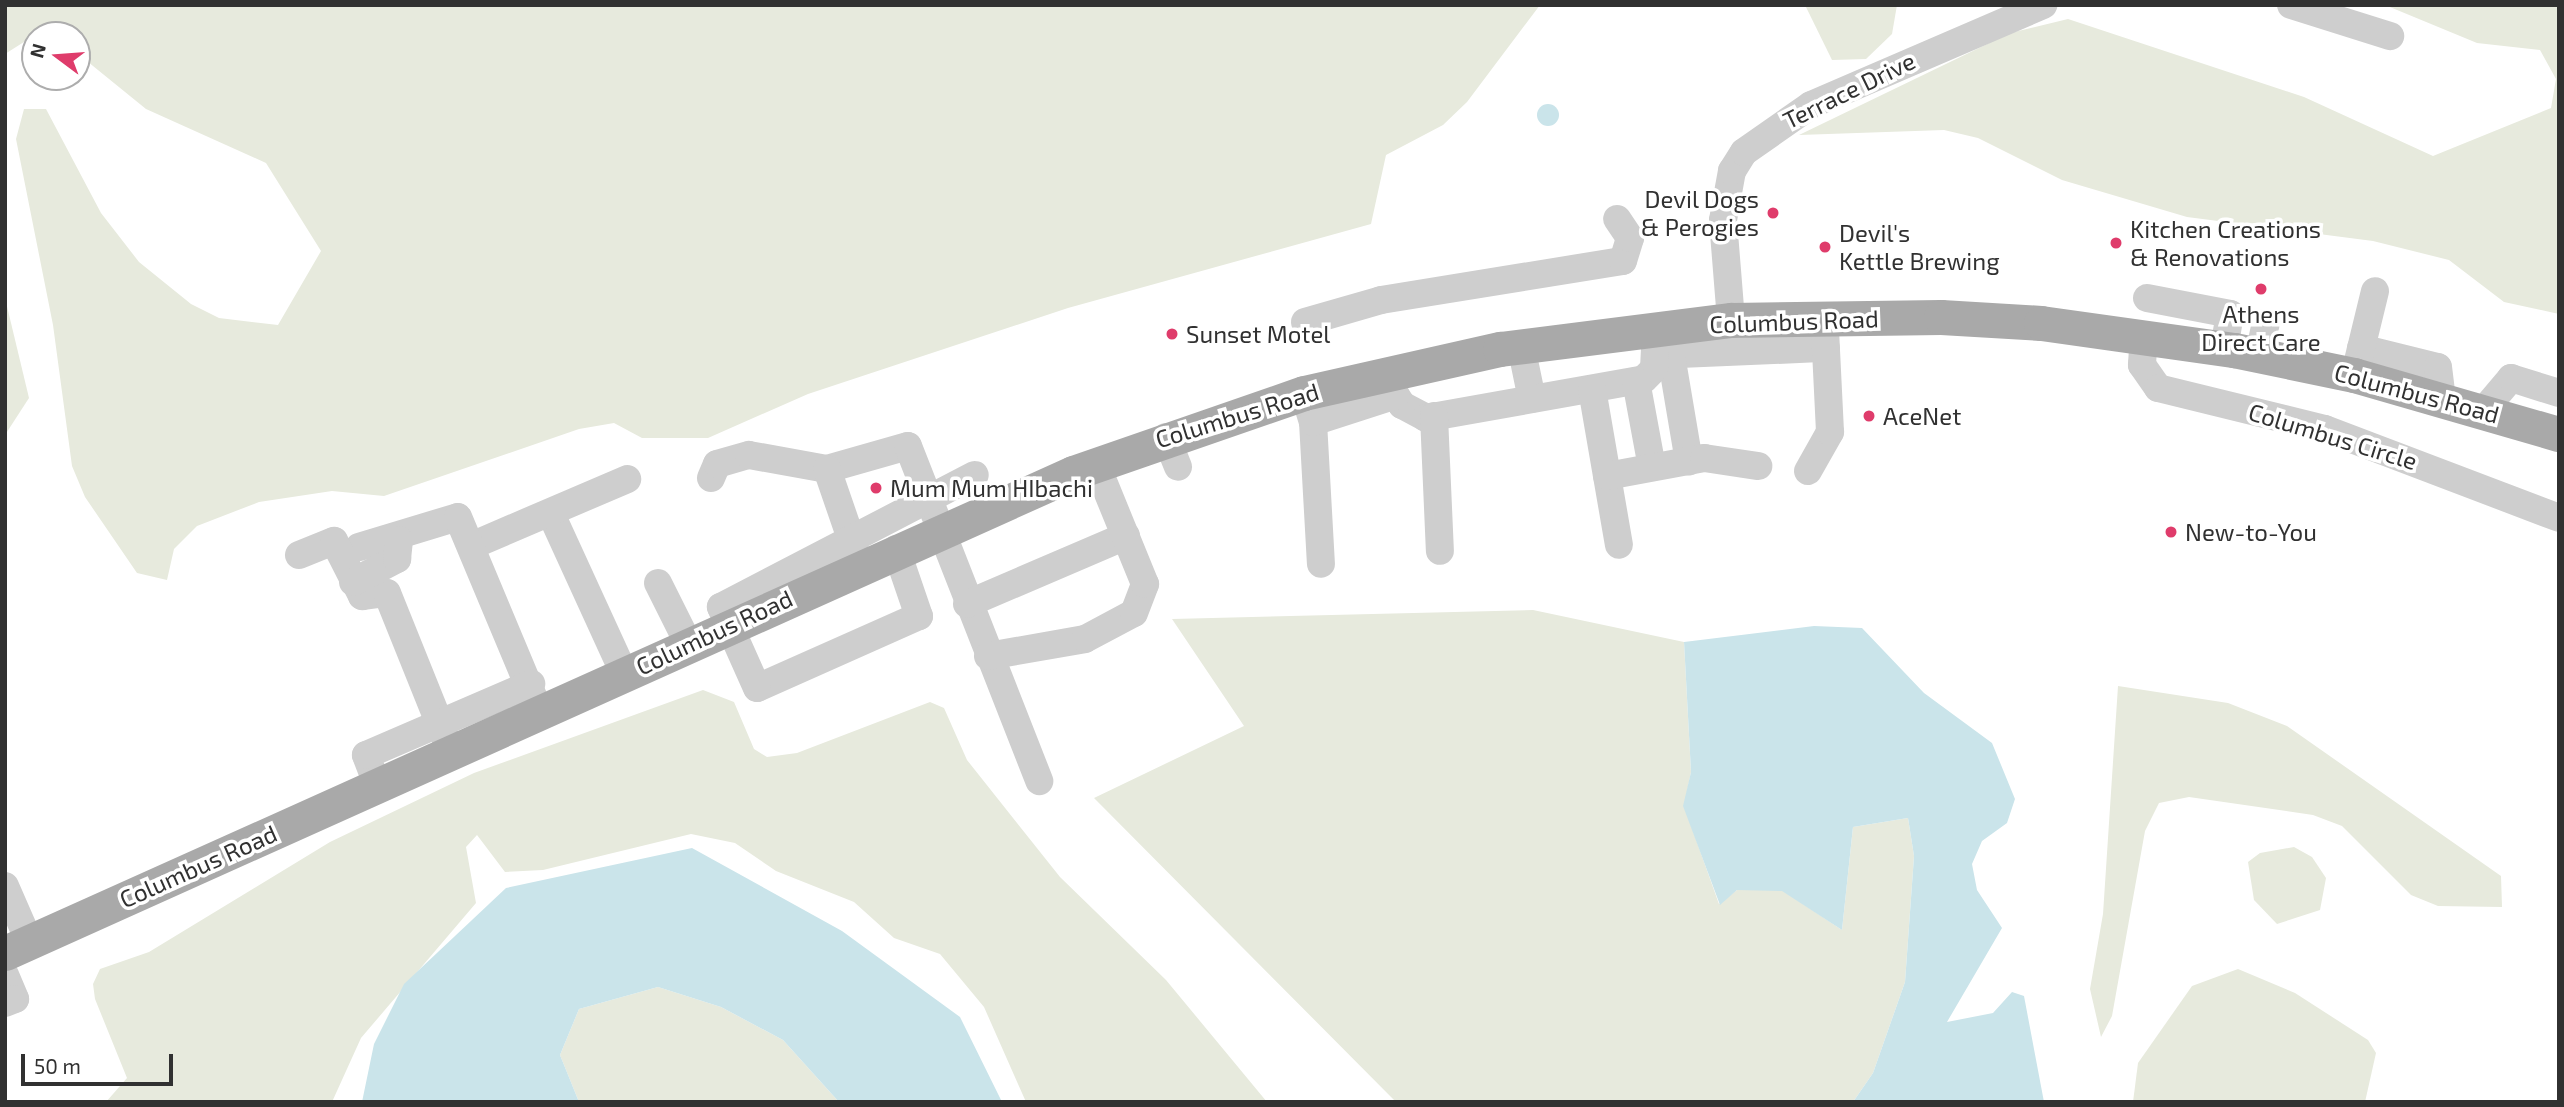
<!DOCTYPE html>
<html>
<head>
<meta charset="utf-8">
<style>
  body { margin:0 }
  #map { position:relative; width:2564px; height:1107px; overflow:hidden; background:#fff; font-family:"Exo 2",sans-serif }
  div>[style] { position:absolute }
  .green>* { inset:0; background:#e7eadd }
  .water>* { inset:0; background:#cae4ea }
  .round { border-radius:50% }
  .minor>* { height:28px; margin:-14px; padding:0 14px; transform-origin:14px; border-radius:14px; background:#cecece }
  .major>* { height:35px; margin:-17.5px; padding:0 17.5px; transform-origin:17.5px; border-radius:17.5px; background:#a9a9a9 }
  .dots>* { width:19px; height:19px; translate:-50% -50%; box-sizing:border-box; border:4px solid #fff; border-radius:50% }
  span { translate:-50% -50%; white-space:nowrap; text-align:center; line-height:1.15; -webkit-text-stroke:7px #fff; paint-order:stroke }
  .street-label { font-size:24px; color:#313131 }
  .poi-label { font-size:24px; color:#313131 }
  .right { translate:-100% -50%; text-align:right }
  .left { translate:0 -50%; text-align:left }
  .frame { position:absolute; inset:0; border:7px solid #313131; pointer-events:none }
  .north { position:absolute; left:21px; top:21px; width:70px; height:70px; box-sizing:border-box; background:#fff; border:2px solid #adadad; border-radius:50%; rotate:286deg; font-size:19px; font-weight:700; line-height:28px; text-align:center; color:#313131 }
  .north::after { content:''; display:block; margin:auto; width:24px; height:32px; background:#df3c6b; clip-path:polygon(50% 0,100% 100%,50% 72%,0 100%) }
  .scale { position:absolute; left:21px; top:1054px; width:152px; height:32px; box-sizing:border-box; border:4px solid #313131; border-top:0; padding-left:9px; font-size:21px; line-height:24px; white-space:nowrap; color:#313131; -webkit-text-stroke:5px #fff; paint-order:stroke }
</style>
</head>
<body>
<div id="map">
  <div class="green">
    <div style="clip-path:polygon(5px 5px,1540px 5px,1467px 102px,1443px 125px,1386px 155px,1371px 224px,1068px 308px,808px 394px,708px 438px,642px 438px,614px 423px,579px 429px,384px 496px,332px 491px,259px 502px,197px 526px,174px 549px,167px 580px,137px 573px,85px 497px,72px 466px,53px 325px,16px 139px,24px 109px,46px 109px,101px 213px,139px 262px,191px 304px,219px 318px,278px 325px,321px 251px,266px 163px,146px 109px,77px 53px,77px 35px,35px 35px,5px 54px)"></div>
    <div style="clip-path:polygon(1805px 5px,1897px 5px,1892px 34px,1866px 59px,1832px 60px)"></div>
    <div style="clip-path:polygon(2385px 5px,2559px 5px,2559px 314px,2504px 302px,2449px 260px,2373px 241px,2187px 217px,2062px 180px,1978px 138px,1944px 130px,1799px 135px,2010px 33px,2068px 19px,2304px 97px,2433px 156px,2551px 108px,2556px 79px,2540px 50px,2477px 43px)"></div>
    <div style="clip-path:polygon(5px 298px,29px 398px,5px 435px)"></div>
    <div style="clip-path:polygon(1533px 610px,1684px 642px,1691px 772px,1684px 806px,1719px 904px,1737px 890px,1782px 890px,1842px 930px,1853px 827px,1908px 818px,1914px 856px,1905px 982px,1873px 1073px,1853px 1102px,1396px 1102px,1094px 798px,1244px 726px,1172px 619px)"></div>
    <div style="clip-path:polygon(2118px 686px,2228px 703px,2287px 726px,2501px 876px,2502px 907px,2438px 906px,2411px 895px,2342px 826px,2313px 815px,2189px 797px,2159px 803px,2145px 831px,2112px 1016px,2101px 1037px,2090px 989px,2103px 914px)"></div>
    <div style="clip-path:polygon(703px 690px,734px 702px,754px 749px,767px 757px,797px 753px,930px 702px,944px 708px,967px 760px,1060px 877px,1166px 980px,1267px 1102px,1026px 1102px,984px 1007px,940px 954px,894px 938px,854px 902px,776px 871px,735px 843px,691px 834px,543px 870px,505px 872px,477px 835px,466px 847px,476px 903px,361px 1038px,332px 1102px,106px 1102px,127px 1078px,95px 999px,93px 984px,100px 969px,149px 952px,330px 842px,474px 773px)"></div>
    <div style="clip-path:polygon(2294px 847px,2312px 857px,2326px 878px,2320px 910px,2277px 924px,2254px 900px,2248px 862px,2260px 853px)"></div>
    <div style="clip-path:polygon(2238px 969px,2295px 993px,2368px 1040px,2376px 1053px,2365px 1102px,2133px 1102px,2138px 1063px,2192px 986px)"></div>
    <div style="clip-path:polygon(658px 987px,721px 1007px,783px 1040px,839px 1102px,579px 1102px,560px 1055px,579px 1009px)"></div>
  </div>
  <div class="water">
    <div class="round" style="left:1537px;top:104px;width:22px;height:22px"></div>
    <div style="clip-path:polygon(1814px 626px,1862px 628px,1924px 693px,1992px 743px,2015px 799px,2007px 823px,1982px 841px,1972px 864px,1977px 890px,2002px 928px,1947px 1022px,1993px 1013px,2012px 992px,2024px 996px,2044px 1102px,1853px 1102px,1873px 1073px,1905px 982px,1914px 856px,1908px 818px,1853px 827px,1842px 930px,1782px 891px,1737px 890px,1720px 905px,1683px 806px,1691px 772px,1684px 642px)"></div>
    <div style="clip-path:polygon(692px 848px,842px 931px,960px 1017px,1002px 1102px,839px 1102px,783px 1040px,721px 1007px,658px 987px,579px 1009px,560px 1055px,579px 1102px,362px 1102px,374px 1044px,404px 984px,506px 888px)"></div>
  </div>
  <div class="minor">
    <div style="left:2291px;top:5px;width:104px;rotate:17.4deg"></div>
    <div style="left:2147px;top:298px;width:85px;rotate:10.9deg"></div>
    <div style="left:2230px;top:314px;width:35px;rotate:100deg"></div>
    <div style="left:1731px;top:320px;width:100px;rotate:-94.6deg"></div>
    <div style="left:1723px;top:220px;width:50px;rotate:-79.6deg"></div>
    <div style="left:1732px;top:171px;width:22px;rotate:-58deg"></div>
    <div style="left:1744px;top:152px;width:82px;rotate:-35deg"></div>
    <div style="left:1811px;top:105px;width:253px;rotate:-23.3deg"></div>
    <div style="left:1305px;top:322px;width:79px;rotate:-16.1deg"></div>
    <div style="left:1381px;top:300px;width:245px;rotate:-9.2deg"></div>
    <div style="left:1623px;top:261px;width:24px;rotate:-73deg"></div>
    <div style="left:1630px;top:238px;width:23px;rotate:-124deg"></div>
    <div style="left:2144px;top:335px;width:30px;rotate:94deg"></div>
    <div style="left:2142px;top:365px;width:28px;rotate:55deg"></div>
    <div style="left:2158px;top:388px;width:172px;rotate:13.8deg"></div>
    <div style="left:2325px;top:429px;width:250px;rotate:20.8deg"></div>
    <div style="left:1521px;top:346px;width:54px;rotate:78.3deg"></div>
    <div style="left:2361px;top:348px;width:79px;rotate:13.9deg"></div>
    <div style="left:2438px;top:367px;width:31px;rotate:83deg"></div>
    <div style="left:1656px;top:355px;width:170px;rotate:-2.4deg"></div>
    <div style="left:1671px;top:355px;width:108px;rotate:80.4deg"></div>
    <div style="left:2259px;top:355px;width:33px;rotate:-78deg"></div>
    <div style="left:2357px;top:365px;width:76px;rotate:-76.3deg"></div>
    <div style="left:1382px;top:374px;width:37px;rotate:57deg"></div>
    <div style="left:1402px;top:405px;width:27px;rotate:28deg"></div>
    <div style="left:1426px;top:418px;width:221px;rotate:-10.1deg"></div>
    <div style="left:1644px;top:379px;width:14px;rotate:-45deg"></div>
    <div style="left:1654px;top:369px;width:41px;rotate:-87.2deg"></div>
    <div style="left:1636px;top:381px;width:87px;rotate:79.5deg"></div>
    <div style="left:1592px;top:389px;width:158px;rotate:80.2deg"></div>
    <div style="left:1304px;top:393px;width:30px;rotate:73deg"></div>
    <div style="left:1313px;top:422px;width:142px;rotate:86.8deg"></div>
    <div style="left:2484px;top:410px;width:42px;rotate:-49.8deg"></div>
    <div style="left:2511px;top:378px;width:50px;rotate:17.4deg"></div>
    <div style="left:1434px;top:416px;width:135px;rotate:87.5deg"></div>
    <div style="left:1313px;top:422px;width:87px;rotate:-18deg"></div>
    <div style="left:1166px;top:437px;width:32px;rotate:68deg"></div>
    <div style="left:827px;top:469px;width:84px;rotate:-15.9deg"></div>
    <div style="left:908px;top:446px;width:360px;rotate:68.6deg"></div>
    <div style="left:1808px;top:471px;width:45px;rotate:-60.6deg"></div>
    <div style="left:1830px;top:432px;width:103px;rotate:-92.8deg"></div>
    <div style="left:1607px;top:476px;width:99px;rotate:-10.5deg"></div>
    <div style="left:1704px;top:458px;width:55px;rotate:8.4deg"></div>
    <div style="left:711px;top:478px;width:15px;rotate:-67deg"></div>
    <div style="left:717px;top:464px;width:33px;rotate:-16deg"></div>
    <div style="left:749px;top:455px;width:79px;rotate:10.2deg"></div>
    <div style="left:827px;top:469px;width:92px;rotate:71deg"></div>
    <div style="left:552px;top:516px;width:173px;rotate:65.4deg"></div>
    <div style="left:471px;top:546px;width:170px;rotate:-23.2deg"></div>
    <div style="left:359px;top:547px;width:103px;rotate:-16.9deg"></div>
    <div style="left:458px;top:517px;width:210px;rotate:67.3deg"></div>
    <div style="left:896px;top:549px;width:71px;rotate:71.1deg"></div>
    <div style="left:919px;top:616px;width:177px;rotate:156deg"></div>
    <div style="left:757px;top:688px;width:89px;rotate:-114deg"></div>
    <div style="left:721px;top:607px;width:286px;rotate:-27.5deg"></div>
    <div style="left:299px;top:555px;width:38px;rotate:-22deg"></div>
    <div style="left:334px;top:541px;width:62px;rotate:63deg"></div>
    <div style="left:362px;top:596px;width:25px;rotate:-7deg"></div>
    <div style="left:387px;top:593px;width:169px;rotate:68.1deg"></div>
    <div style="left:353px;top:582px;width:50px;rotate:-27.6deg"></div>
    <div style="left:397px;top:559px;width:19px;rotate:-84deg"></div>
    <div style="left:658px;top:583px;width:67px;rotate:63.4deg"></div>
    <div style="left:967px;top:604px;width:173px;rotate:-23.2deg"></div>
    <div style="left:988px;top:656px;width:98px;rotate:-9.9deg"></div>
    <div style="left:1085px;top:639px;width:55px;rotate:-28deg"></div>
    <div style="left:1134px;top:613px;width:31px;rotate:-69deg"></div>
    <div style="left:1145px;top:584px;width:130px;rotate:-112.2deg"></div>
    <div style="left:377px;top:784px;width:31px;rotate:-111deg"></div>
    <div style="left:366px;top:755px;width:180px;rotate:-23.3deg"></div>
    <div style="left:5px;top:886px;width:60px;rotate:66.4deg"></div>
    <div style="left:5px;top:975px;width:26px;rotate:67deg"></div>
    <div style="left:15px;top:999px;width:11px;rotate:158deg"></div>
  </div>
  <div class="major">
    <div style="left:5px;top:953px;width:1171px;rotate:-24.2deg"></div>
    <div style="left:1073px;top:473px;width:244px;rotate:-19.1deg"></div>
    <div style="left:1304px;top:393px;width:201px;rotate:-12.7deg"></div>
    <div style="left:1500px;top:349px;width:233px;rotate:-7.2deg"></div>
    <div style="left:1731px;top:320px;width:210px;rotate:-0.8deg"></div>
    <div style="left:1941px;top:317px;width:100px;rotate:3.4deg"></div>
    <div style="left:2041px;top:323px;width:195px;rotate:8deg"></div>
    <div style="left:2234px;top:350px;width:123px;rotate:11.8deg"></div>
    <div style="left:2354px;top:375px;width:213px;rotate:16.1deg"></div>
  </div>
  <div class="dots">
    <div style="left:1773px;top:213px;background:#df3c6b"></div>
    <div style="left:2116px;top:243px;background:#df3c6b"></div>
    <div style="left:1825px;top:247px;background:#df3c6b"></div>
    <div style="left:2261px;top:289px;background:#df3c6b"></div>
    <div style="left:1172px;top:334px;background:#df3c6b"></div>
    <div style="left:1869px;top:416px;background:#df3c6b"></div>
    <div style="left:876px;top:488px;background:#df3c6b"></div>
    <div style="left:2171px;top:532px;background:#df3c6b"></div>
  </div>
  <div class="street-label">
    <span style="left:1849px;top:90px;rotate:-26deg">Terrace Drive</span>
    <span style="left:1794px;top:321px;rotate:-2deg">Columbus Road</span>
    <span style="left:2417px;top:393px;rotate:15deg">Columbus Road</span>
    <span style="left:1237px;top:415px;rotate:-17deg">Columbus Road</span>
    <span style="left:2333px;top:436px;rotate:17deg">Columbus Circle</span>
    <span style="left:714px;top:632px;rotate:-25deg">Columbus Road</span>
    <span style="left:198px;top:866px;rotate:-24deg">Columbus Road</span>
  </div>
  <div class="poi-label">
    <span class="right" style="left:1759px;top:213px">Devil Dogs<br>&amp; Perogies</span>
    <span class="left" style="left:2130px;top:243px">Kitchen Creations<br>&amp; Renovations</span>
    <span class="left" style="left:1839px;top:247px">Devil's<br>Kettle Brewing</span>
    <span style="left:2261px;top:328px">Athens<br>Direct Care</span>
    <span class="left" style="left:1186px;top:334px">Sunset Motel</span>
    <span class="left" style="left:1883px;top:416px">AceNet</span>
    <span class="left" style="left:890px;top:488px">Mum Mum HIbachi</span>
    <span class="left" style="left:2185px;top:532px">New-to-You</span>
  </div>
  <div class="frame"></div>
  <div class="north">N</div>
  <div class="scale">50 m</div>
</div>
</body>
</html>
